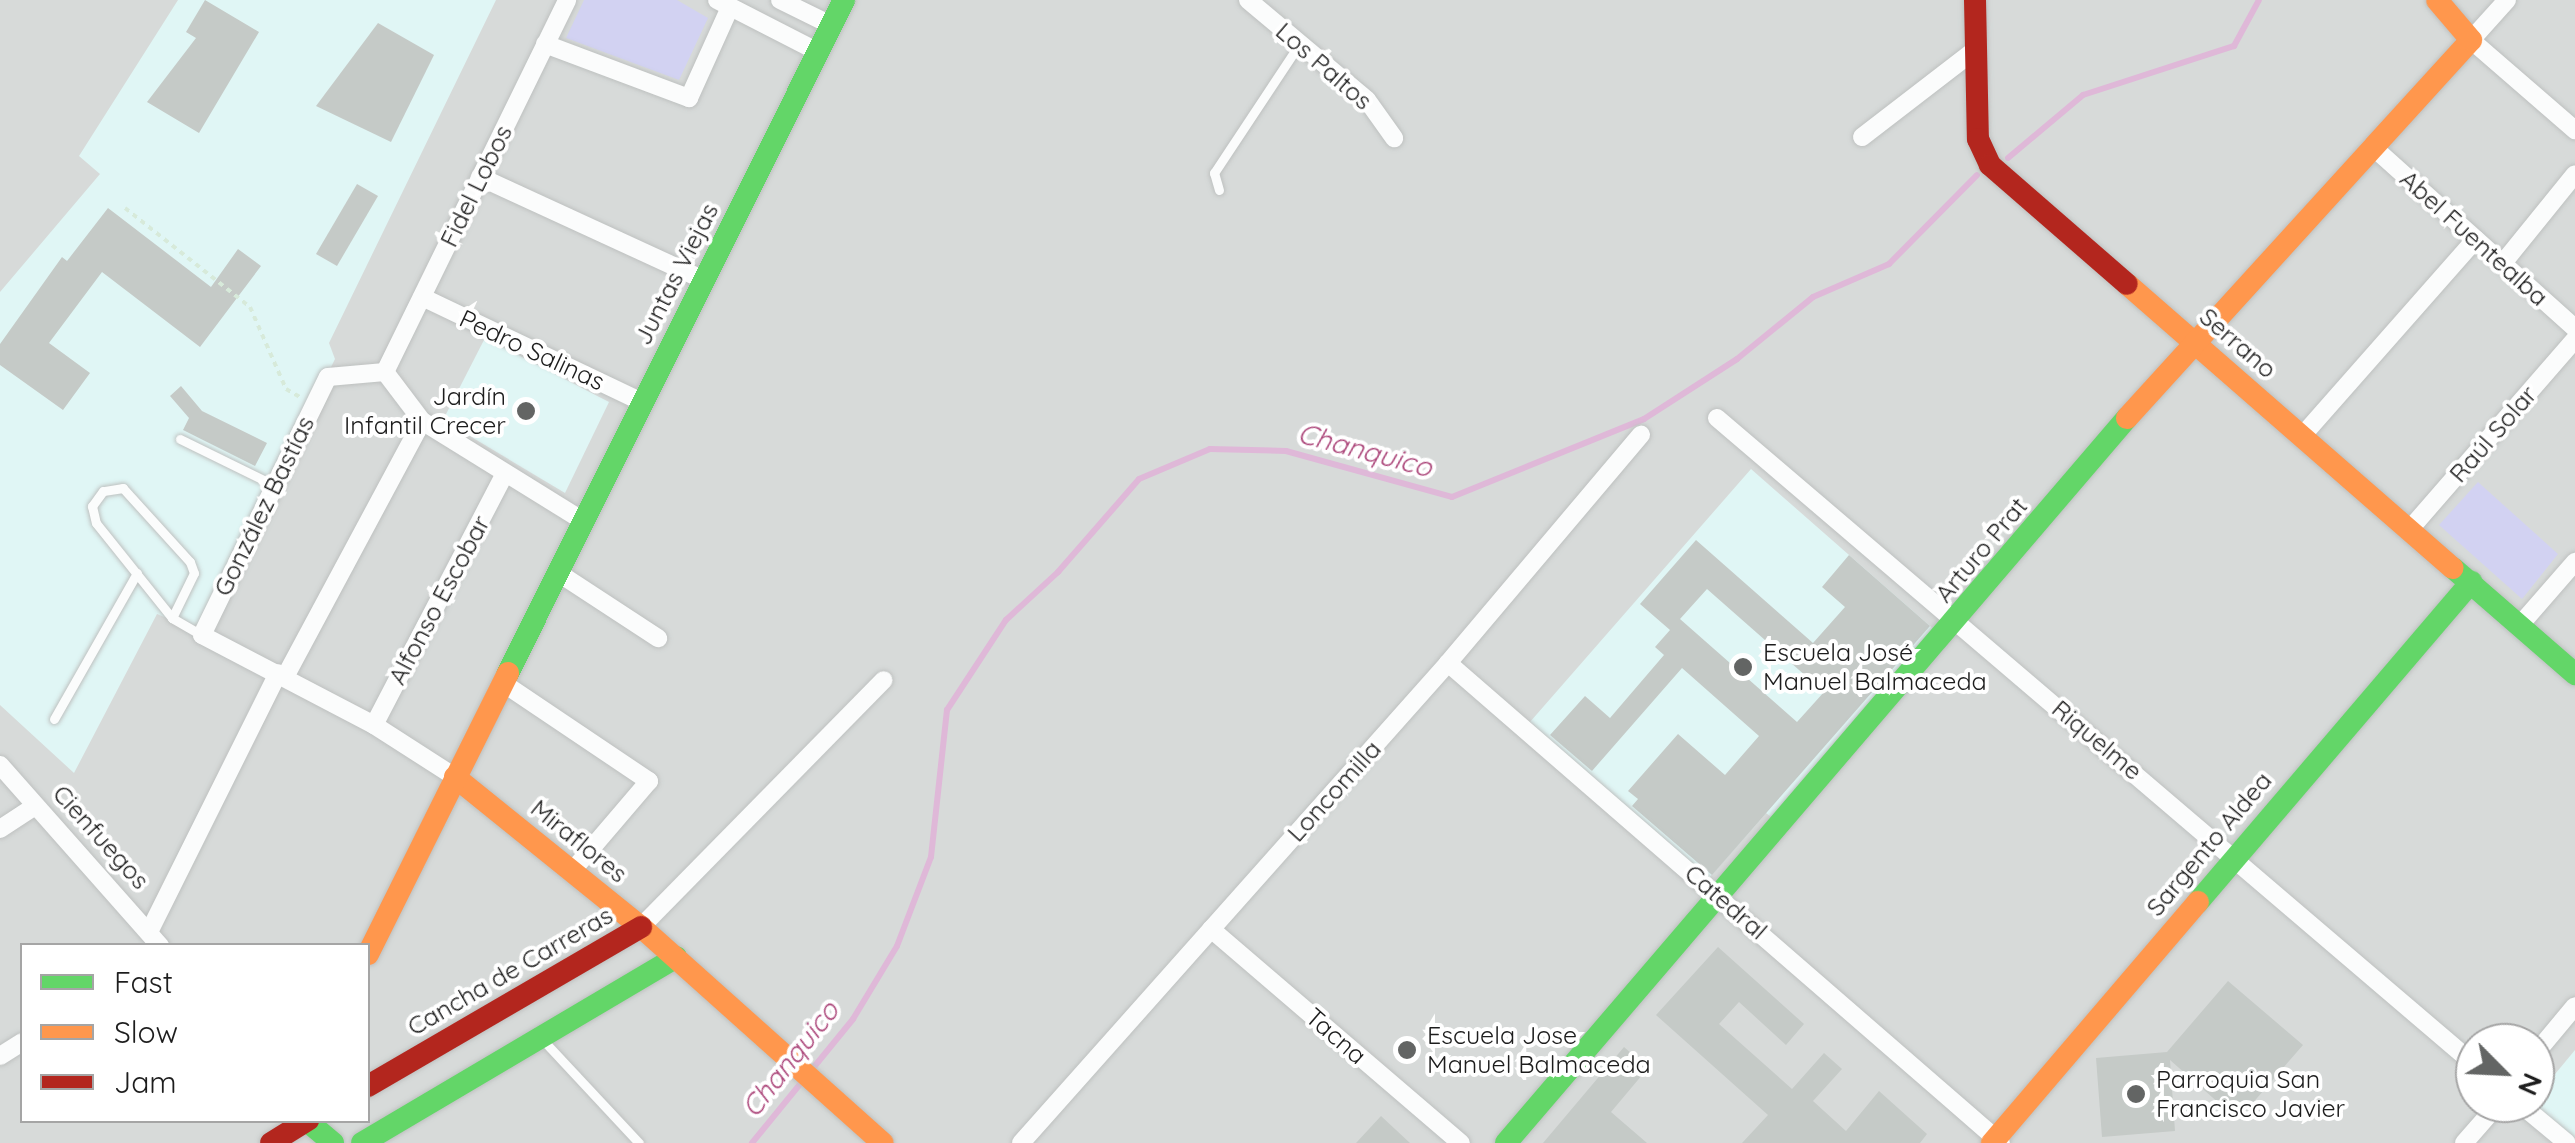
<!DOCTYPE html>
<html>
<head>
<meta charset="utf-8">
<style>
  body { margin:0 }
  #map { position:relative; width:2575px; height:1143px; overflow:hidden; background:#e5ebe9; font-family:Quicksand,sans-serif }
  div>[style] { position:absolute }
  .residential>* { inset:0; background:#d7dad9 }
  .education>* { inset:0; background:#e0f6f5 }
  .park>* { inset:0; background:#d2d2f2 }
  .stream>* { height:6px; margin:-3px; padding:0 3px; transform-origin:3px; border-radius:3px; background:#dfb8d8 }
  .building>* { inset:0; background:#c5cac7 }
  .path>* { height:4px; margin-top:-2px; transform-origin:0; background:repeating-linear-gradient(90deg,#d7eada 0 5px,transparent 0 10px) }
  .roads { filter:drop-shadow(0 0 2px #bec1c0) drop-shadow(0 0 2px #bec1c0) }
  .lane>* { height:9px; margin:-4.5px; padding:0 4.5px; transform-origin:4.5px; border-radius:4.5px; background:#fbfcfc }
  .street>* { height:18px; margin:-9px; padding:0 9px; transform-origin:9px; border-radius:9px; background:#fbfcfc }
  .fast>* { height:22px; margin:-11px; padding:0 11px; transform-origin:11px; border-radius:11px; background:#63d668 }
  .slow>* { height:22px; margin:-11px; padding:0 11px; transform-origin:11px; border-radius:11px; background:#ff974d }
  .jam>* { height:22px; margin:-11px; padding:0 11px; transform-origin:11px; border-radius:11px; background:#b3261e }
  .dots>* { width:28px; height:28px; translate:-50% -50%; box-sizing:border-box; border:5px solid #fff; border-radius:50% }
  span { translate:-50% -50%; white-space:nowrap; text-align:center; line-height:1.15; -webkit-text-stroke:8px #fff; paint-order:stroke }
  .street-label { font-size:25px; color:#1d1d1d }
  .poi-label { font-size:25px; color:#1d1d1d }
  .right { translate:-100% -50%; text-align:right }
  .left { translate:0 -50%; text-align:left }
  .water-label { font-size:28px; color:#ad497c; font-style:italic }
  .legend { position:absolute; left:20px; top:943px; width:350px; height:180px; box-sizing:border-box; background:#fff; border:2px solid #a5a5a5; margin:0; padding:12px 18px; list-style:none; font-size:30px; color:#1d1d1d }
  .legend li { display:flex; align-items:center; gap:20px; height:50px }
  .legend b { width:50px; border:2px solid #a5a5a5 }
  .north { position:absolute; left:2455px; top:1023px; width:100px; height:100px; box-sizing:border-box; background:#fff; border:2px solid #a5a5a5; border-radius:50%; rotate:114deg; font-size:28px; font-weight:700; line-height:40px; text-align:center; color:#1d1d1d }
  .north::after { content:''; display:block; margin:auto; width:35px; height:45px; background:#636564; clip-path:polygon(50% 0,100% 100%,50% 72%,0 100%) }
</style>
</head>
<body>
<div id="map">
  <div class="residential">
    <div style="clip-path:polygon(evenodd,0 0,2575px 0,2575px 1143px,0 1143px,0 0,22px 946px,368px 946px,368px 1120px,22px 1120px,22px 946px,0 0,2475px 1043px,2535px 1043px,2535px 1103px,2475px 1103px,2475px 1043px)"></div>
  </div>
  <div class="education">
    <div style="clip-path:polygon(178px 0,496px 0,329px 343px,335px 359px,201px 632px,157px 614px,74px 773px,0 705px,0 292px,100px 174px,79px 156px)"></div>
    <div style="clip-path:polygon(485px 338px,609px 402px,565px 493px,443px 420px)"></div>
    <div style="clip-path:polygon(1751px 469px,1938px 633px,1775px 820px,1766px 813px,1708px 879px,1530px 722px)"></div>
    <div style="clip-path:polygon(2575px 1050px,2575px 1140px,2531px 1103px)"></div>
  </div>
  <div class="park">
    <div style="clip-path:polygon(584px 0,677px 0,708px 18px,679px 80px,566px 38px)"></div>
    <div style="clip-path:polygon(2478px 482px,2558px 554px,2522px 599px,2439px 525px)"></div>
  </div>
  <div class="stream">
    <div style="left:2008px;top:158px;width:98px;rotate:-40deg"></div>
    <div style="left:2083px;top:95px;width:159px;rotate:-18deg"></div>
    <div style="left:2234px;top:46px;width:52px;rotate:-61.5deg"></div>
    <div style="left:752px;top:1143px;width:160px;rotate:-50.8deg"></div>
    <div style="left:853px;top:1019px;width:85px;rotate:-58.9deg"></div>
    <div style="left:897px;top:946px;width:95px;rotate:-69.1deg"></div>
    <div style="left:931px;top:857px;width:148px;rotate:-83.8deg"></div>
    <div style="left:947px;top:710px;width:108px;rotate:-56.8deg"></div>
    <div style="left:1006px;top:620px;width:71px;rotate:-42.7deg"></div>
    <div style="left:1058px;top:572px;width:123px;rotate:-48.9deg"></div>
    <div style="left:1139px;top:479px;width:77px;rotate:-22.9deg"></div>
    <div style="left:1210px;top:449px;width:76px;rotate:1.5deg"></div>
    <div style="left:1286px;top:451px;width:172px;rotate:15.5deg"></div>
    <div style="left:1452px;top:497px;width:207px;rotate:-22.1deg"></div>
    <div style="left:1644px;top:419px;width:111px;rotate:-32.8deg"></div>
    <div style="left:1737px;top:359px;width:98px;rotate:-39.2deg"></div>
    <div style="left:1813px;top:297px;width:83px;rotate:-23.5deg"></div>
    <div style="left:1889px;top:264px;width:125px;rotate:-45.3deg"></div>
  </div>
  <div class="building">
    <div style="clip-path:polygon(205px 0,259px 32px,199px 133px,147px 102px,196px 38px,186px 32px)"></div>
    <div style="clip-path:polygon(378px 23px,434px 55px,391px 142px,316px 106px)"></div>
    <div style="clip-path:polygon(357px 184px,378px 196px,337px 266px,316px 254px)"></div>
    <div style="clip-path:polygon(108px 208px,211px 287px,238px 249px,261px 266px,200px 347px,102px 272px,49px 343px,90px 373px,63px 410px,0 365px,0 344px,62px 257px,67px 261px)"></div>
    <div style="clip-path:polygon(181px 386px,202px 411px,267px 443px,255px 466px,183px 430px,189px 418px,170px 396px)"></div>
    <div style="clip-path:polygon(evenodd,1696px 540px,1813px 643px,1845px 607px,1822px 587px,1849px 555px,1930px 626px,1712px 875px,1632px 806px,1638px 799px,1628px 791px,1678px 734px,1725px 775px,1759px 736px,1682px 668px,1592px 771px,1550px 735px,1585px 696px,1610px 718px,1664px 655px,1655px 647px,1670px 630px,1640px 604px,1696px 540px,1707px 589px,1824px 692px,1797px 722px,1680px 619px,1707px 589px)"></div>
    <div style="clip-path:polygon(1718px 947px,1804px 1024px,1786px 1045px,1739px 1002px,1719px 1024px,1792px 1089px,1824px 1053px,1842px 1069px,1813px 1101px,1846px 1131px,1879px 1091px,1927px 1134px,1920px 1143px,1742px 1143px,1768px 1115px,1656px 1015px)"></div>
    <div style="clip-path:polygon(2228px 981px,2303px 1045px,2238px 1120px,2170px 1060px,2175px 1131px,2102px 1137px,2096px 1058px,2167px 1052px)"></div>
    <div style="clip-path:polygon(1624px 1047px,1648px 1068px,1611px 1112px,1647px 1143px,1543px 1143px)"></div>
    <div style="clip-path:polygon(1381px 1116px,1410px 1143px,1356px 1143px)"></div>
  </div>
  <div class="path">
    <div style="left:125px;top:208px;width:159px;rotate:38.4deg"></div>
    <div style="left:250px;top:307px;width:90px;rotate:66.3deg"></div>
    <div style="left:286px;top:389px;width:16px;rotate:30deg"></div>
  </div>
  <div class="roads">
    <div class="lane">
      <div style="left:1219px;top:190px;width:18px;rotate:-106deg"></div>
      <div style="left:1214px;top:173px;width:152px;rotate:-56.5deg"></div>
      <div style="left:180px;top:439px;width:105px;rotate:26.1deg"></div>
      <div style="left:172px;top:618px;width:50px;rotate:-63.9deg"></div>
      <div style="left:194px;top:573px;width:12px;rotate:-110deg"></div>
      <div style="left:190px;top:562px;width:100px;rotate:-132.2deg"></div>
      <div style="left:123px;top:488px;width:20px;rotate:171deg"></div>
      <div style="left:103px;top:491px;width:19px;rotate:126deg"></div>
      <div style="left:92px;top:506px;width:17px;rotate:77deg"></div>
      <div style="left:96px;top:523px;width:122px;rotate:51.3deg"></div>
      <div style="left:172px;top:618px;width:34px;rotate:30deg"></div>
      <div style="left:54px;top:719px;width:168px;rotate:-60.4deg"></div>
      <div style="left:542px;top:1039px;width:142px;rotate:47deg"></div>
    </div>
    <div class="street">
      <div style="left:717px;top:0;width:114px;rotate:27.2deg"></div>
      <div style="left:780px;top:0;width:57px;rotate:26.1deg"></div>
      <div style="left:1248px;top:0;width:155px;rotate:40deg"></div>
      <div style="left:1367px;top:100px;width:47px;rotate:54.6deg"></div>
      <div style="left:2507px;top:0;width:54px;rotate:132deg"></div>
      <div style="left:2471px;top:40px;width:138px;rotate:40.9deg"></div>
      <div style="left:545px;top:44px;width:154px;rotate:20.6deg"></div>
      <div style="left:689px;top:98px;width:100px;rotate:-65.7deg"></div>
      <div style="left:1862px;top:137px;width:143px;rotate:-37.6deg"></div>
      <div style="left:2373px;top:147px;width:271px;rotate:41.9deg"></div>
      <div style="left:480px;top:177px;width:247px;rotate:24.7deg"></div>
      <div style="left:2503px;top:263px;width:114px;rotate:-51deg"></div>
      <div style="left:422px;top:297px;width:244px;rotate:25.5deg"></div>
      <div style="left:385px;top:372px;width:414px;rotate:-63.9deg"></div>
      <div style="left:1717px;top:418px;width:997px;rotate:40.48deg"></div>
      <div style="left:2303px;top:435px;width:261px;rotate:-48.6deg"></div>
      <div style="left:2410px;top:529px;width:252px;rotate:-49deg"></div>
      <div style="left:557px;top:572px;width:121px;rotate:33.2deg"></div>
      <div style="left:2520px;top:625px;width:84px;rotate:-48.9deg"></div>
      <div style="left:1448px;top:663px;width:732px;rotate:40.96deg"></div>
      <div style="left:285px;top:677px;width:290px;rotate:-61.8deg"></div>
      <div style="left:503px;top:683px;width:176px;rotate:33.9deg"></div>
      <div style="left:649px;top:781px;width:118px;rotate:130.5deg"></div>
      <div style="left:374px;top:725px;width:282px;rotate:-62.5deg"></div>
      <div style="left:0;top:765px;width:242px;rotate:48.5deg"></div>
      <div style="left:455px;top:777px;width:96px;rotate:-147.3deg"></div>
      <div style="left:374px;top:725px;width:194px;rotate:-152.4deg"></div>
      <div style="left:202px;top:635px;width:287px;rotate:-64deg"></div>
      <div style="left:328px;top:377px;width:57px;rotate:-5deg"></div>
      <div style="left:385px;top:372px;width:61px;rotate:52.9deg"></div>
      <div style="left:422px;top:421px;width:190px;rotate:31.8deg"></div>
      <div style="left:0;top:829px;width:42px;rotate:-33.3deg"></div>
      <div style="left:641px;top:927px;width:346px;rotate:-45.5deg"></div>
      <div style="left:1211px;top:929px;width:329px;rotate:40.6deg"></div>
      <div style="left:149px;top:932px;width:289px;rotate:-63.5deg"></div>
      <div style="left:2535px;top:1054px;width:62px;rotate:-50.2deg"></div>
      <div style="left:0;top:1056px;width:26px;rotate:-32deg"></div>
      <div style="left:2519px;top:1103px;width:62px;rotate:39.8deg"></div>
      <div style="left:1021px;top:1143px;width:642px;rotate:-48.34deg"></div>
      <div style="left:1448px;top:663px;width:299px;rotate:-49.8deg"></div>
      <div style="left:2464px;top:1143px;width:53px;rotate:-48.8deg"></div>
    </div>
    <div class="fast">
      <div style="left:2453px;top:568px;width:162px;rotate:41deg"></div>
      <div style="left:508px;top:673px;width:752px;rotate:-63.47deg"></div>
      <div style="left:2198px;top:902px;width:421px;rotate:-49.5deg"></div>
      <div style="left:307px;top:1121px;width:34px;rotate:40deg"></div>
      <div style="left:362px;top:1143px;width:365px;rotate:-30.6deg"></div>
      <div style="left:1506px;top:1143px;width:955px;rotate:-49.42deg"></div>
    </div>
    <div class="slow">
      <div style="left:2127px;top:284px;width:432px;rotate:41.1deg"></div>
      <div style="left:2127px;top:418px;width:511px;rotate:-47.7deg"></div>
      <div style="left:2471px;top:40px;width:52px;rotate:-130.4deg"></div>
      <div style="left:455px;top:777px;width:239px;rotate:38.9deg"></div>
      <div style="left:641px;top:927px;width:324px;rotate:41.8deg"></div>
      <div style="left:368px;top:954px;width:314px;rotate:-63.5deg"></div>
      <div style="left:1992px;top:1143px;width:317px;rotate:-49.5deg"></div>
    </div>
    <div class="jam">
      <div style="left:1975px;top:0;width:139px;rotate:88.8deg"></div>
      <div style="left:1978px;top:139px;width:29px;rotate:65deg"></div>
      <div style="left:1990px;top:165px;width:181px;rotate:41deg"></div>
      <div style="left:368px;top:1086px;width:316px;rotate:-30.2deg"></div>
      <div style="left:271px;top:1143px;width:44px;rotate:-31.9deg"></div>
    </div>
  </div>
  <div class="dots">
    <div style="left:526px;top:411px;background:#636564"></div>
    <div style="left:1743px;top:667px;background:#636564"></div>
    <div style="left:1407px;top:1050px;background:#636564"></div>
    <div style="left:2136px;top:1094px;background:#636564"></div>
  </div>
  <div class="street-label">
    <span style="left:1324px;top:66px;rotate:41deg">Los Paltos</span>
    <span style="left:476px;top:186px;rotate:-64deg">Fidel Lobos</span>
    <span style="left:2474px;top:238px;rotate:42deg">Abel Fuentealba</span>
    <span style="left:676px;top:274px;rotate:-63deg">Juntas Viejas</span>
    <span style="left:2238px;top:343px;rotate:41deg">Serrano</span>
    <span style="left:532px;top:350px;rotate:25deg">Pedro Salinas</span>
    <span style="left:2493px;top:434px;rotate:-49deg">Raúl Solar</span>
    <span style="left:264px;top:506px;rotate:-64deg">González Bastías</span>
    <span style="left:1981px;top:550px;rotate:-50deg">Arturo Prat</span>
    <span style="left:439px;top:600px;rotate:-62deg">Alfonso Escobar</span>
    <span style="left:2097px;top:740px;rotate:40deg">Riquelme</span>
    <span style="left:1334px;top:791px;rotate:-48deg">Loncomilla</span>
    <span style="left:101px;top:837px;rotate:48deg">Cienfuegos</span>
    <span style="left:579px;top:841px;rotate:39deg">Miraflores</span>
    <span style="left:2209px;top:844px;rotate:-50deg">Sargento Aldea</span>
    <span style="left:1726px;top:902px;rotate:41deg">Catedral</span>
    <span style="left:510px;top:971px;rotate:-30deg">Cancha de Carreras</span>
    <span style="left:1336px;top:1036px;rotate:41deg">Tacna</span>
  </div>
  <div class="poi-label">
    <span class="right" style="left:506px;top:411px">Jardín<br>Infantil Crecer</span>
    <span class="left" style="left:1763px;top:667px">Escuela José<br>Manuel Balmaceda</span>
    <span class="left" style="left:1427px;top:1050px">Escuela Jose<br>Manuel Balmaceda</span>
    <span class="left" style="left:2156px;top:1094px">Parroquia San<br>Francisco Javier</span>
  </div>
  <div class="water-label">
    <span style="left:1365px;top:450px;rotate:15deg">Chanquico</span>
    <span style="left:790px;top:1059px;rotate:-52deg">Chanquico</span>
  </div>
  <ul class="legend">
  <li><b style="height:12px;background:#63d668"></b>Fast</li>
  <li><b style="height:12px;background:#ff974d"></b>Slow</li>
  <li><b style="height:12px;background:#b3261e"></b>Jam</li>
  </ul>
  <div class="north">N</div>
</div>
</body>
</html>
